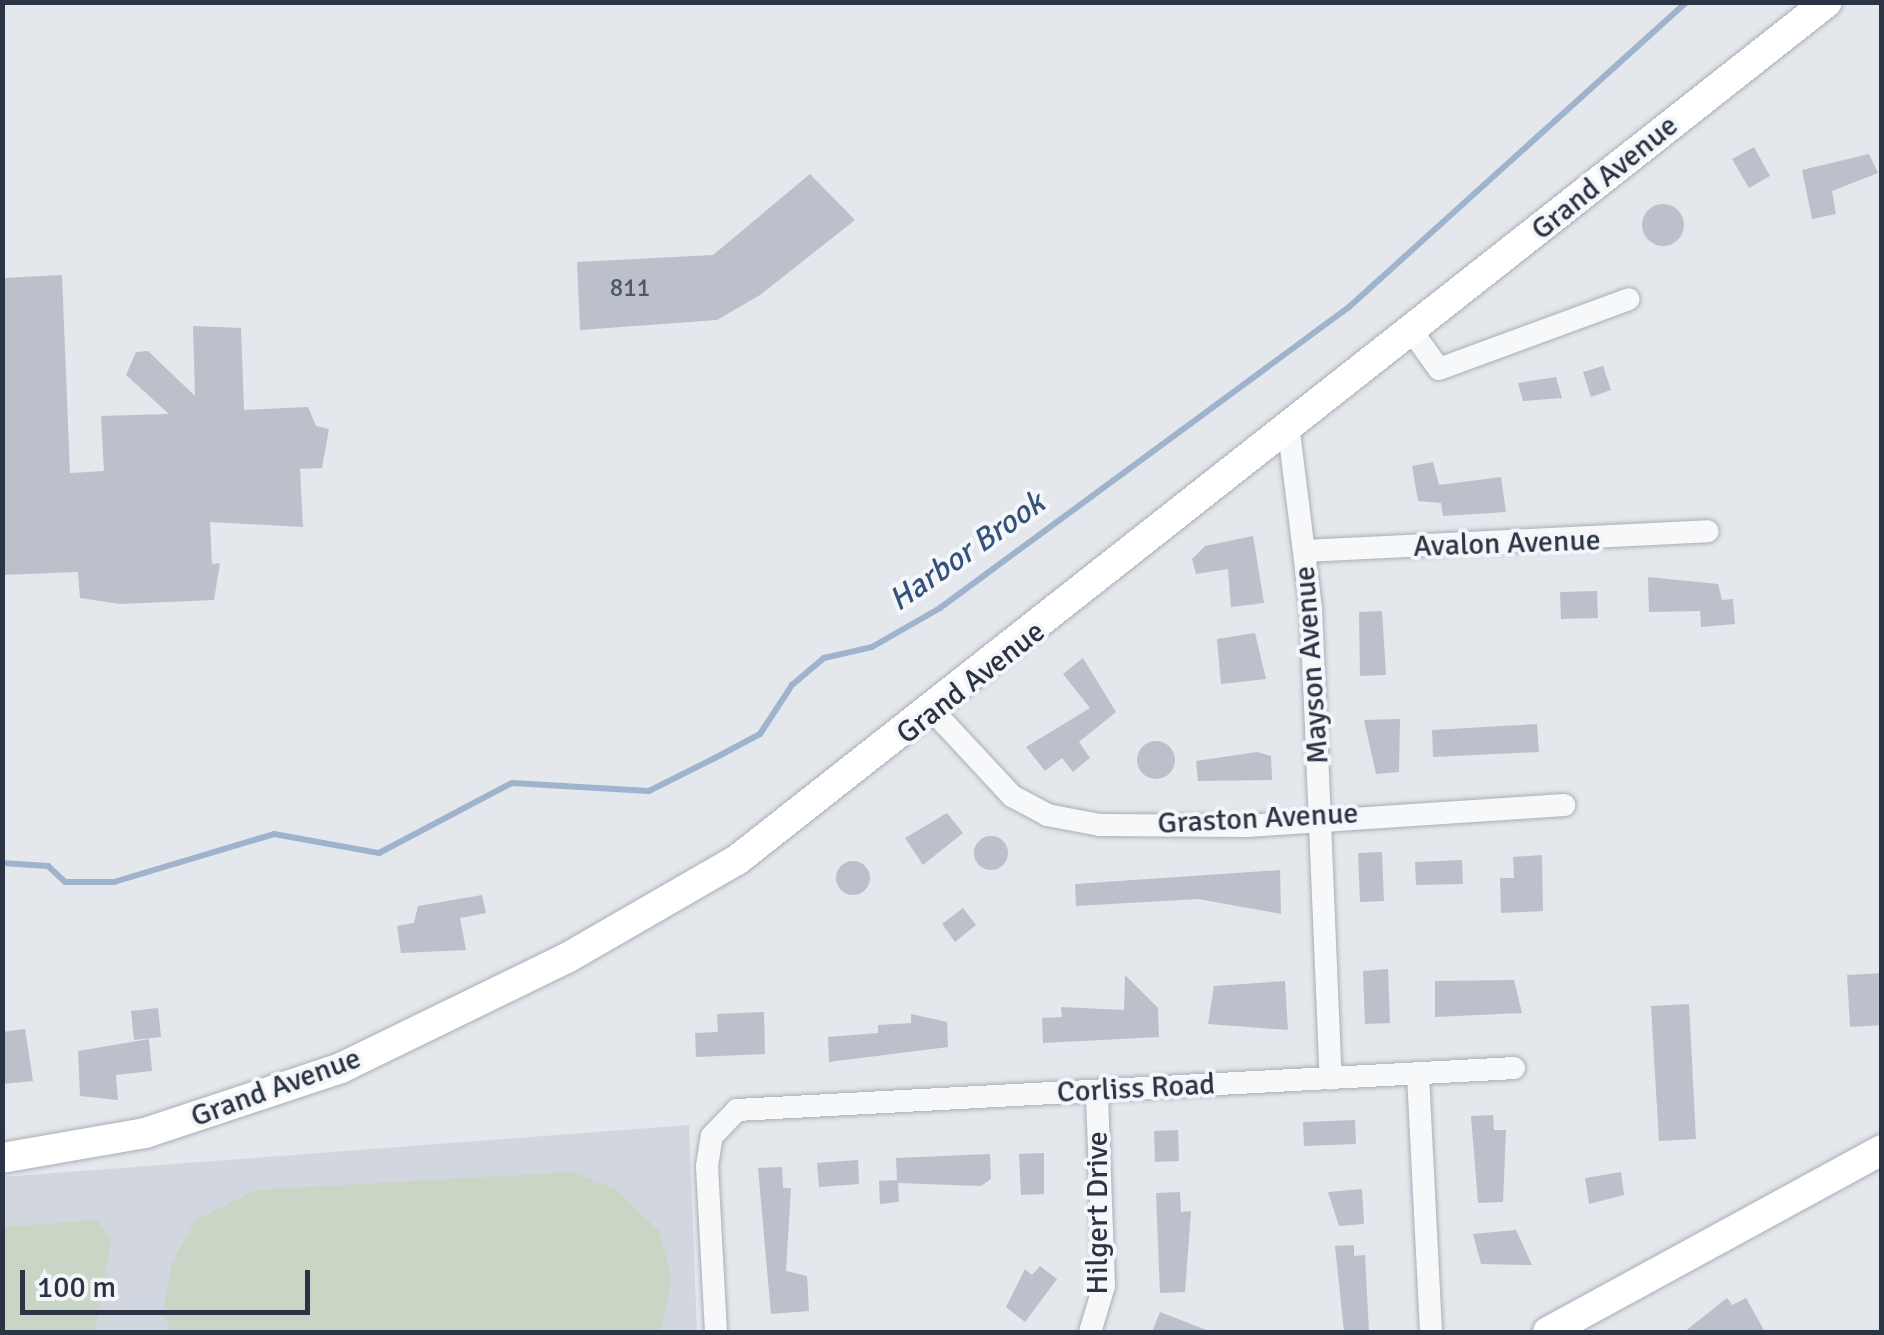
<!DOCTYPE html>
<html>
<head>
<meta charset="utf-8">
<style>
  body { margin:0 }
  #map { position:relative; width:1884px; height:1335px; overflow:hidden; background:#e4e7ec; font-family:Signika,sans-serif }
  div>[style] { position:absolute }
  .built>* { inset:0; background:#d2d6de }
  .green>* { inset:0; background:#c9d6c5 }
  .stream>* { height:6px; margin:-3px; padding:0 3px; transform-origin:3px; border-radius:3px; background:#9fb4cc }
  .building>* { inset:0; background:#bbc0ca }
  .round { border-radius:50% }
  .roads { filter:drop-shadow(0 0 2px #a9aeb7) drop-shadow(0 0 2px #a9aeb7) }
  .street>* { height:22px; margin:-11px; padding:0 11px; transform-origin:11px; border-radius:11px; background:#f7f8fa }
  .secondary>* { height:30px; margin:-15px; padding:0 15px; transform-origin:15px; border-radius:15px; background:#fff }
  span { translate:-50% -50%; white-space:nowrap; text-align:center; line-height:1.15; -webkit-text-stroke:8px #f4f6f9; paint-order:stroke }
  .number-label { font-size:25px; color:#4f5766 }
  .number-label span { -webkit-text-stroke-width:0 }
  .street-label { font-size:30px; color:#2b3445 }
  .water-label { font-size:32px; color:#34527a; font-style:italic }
  .frame { position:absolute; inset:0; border:5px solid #2b3445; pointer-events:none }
  .scale { position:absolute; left:20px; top:1270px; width:290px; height:45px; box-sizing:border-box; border:5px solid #2b3445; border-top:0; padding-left:12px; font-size:30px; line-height:35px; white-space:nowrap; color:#2b3445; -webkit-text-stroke:8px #f4f6f9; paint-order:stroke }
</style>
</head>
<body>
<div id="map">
  <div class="built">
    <div style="clip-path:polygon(689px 1125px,697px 1332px,3px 1332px,3px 1177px)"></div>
  </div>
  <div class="green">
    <div style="clip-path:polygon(572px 1172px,615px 1189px,659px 1231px,672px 1279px,660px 1332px,171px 1332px,163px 1312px,172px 1262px,197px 1219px,256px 1190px)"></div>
    <div style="clip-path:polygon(97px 1220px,111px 1239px,95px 1332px,3px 1332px,3px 1227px)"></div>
  </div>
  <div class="stream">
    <div style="left:2px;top:863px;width:46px;rotate:3.7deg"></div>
    <div style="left:48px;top:866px;width:23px;rotate:43deg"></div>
    <div style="left:65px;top:882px;width:49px"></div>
    <div style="left:114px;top:882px;width:167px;rotate:-16.7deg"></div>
    <div style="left:274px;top:834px;width:107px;rotate:10.3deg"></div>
    <div style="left:379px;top:853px;width:150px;rotate:-27.8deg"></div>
    <div style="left:512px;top:783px;width:137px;rotate:3.3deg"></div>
    <div style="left:649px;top:791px;width:72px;rotate:-26.6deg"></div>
    <div style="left:713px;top:759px;width:53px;rotate:-28deg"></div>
    <div style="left:760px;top:734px;width:59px;rotate:-56.9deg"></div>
    <div style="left:792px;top:685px;width:42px;rotate:-40.2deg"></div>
    <div style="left:824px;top:658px;width:49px;rotate:-12.9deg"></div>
    <div style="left:872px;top:647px;width:78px;rotate:-29.8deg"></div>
    <div style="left:940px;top:608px;width:508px;rotate:-36.35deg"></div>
    <div style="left:1349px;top:307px;width:455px;rotate:-42.1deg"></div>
  </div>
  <div class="building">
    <div style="clip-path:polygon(1754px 147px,1770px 176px,1749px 188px,1732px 159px)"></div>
    <div style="clip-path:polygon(1869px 154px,1878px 173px,1832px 191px,1836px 214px,1812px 219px,1802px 170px)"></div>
    <div style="clip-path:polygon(810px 174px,855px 220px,760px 295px,717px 320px,580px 330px,577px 262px,713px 255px)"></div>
    <div class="round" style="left:1642px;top:204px;width:42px;height:42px"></div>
    <div style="clip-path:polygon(62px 275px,70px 473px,104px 471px,101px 416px,169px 414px,126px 375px,136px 352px,148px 351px,195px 396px,193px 326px,241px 328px,244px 410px,308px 407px,316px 426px,329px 429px,322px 468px,300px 469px,303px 527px,210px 522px,212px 564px,220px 563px,214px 600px,120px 604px,80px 598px,78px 572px,2px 575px,2px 278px)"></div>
    <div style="clip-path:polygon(1603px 366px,1611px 390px,1591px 397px,1583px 372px)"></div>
    <div style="clip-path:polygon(1556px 377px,1562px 398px,1523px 401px,1518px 383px)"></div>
    <div style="clip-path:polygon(1433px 462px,1439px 485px,1501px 477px,1506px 512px,1443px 516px,1441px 503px,1418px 501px,1412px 466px)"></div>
    <div style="clip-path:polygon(1253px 536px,1264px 603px,1231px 607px,1228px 569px,1196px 574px,1192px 559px,1205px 546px)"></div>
    <div style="clip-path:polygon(1648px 577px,1718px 584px,1722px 600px,1733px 599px,1735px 624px,1701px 627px,1700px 611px,1649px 612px)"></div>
    <div style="clip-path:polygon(1597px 591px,1598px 618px,1561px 619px,1560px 592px)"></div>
    <div style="clip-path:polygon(1382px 611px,1386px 675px,1360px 676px,1359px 612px)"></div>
    <div style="clip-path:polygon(1255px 633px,1266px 679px,1221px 684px,1217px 639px)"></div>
    <div style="clip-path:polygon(1083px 658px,1116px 712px,1079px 742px,1090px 758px,1073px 772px,1062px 758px,1045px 771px,1026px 747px,1090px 708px,1063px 674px)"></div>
    <div style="clip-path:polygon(1400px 719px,1399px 772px,1376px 774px,1364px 720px)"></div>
    <div style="clip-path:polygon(1537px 724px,1539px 752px,1433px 757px,1432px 730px)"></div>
    <div class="round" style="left:1137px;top:741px;width:38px;height:38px"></div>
    <div style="clip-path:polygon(1257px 752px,1271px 756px,1272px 780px,1198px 781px,1196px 761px)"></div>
    <div style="clip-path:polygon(947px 813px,963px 833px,923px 865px,905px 838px)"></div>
    <div class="round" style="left:974px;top:836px;width:34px;height:34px"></div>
    <div style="clip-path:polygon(1382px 852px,1384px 901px,1360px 902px,1358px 853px)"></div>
    <div style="clip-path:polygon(1542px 855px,1543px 911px,1501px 913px,1500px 878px,1514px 878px,1513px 857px)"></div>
    <div style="clip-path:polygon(1462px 860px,1463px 884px,1416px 885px,1415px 862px)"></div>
    <div class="round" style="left:836px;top:861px;width:34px;height:34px"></div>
    <div style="clip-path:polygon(1280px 870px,1281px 914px,1198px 899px,1076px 906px,1075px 884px)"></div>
    <div style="clip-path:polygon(482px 895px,486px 913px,460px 918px,466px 950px,401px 953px,397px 926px,414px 923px,418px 906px)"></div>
    <div style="clip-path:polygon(963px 908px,976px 925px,955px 942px,942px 924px)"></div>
    <div style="clip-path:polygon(1388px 969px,1390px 1023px,1365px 1024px,1363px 971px)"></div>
    <div style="clip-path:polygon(1882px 973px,1881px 1025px,1850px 1027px,1847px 975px)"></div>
    <div style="clip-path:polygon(1125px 975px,1158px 1008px,1159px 1037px,1043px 1043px,1042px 1018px,1062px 1017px,1061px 1007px,1124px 1010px)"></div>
    <div style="clip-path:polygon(1514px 980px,1522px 1013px,1435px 1017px,1435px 981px)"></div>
    <div style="clip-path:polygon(1285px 981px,1288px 1030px,1208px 1024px,1214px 986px)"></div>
    <div style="clip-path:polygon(1689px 1004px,1696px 1139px,1659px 1141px,1651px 1006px)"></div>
    <div style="clip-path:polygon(158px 1008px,161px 1037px,134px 1040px,131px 1011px)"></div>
    <div style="clip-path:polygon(764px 1012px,765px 1054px,696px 1057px,695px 1033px,718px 1032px,717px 1014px)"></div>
    <div style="clip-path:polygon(911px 1014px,947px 1022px,948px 1047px,829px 1062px,828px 1037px,878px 1033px,878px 1025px,911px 1023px)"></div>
    <div style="clip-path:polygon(25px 1029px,33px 1081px,2px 1084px,2px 1032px)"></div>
    <div style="clip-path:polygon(149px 1039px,152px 1071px,116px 1075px,118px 1100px,80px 1096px,78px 1051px)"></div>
    <div style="clip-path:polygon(1493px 1115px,1494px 1130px,1506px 1130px,1503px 1202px,1478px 1203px,1471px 1116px)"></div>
    <div style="clip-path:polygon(1355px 1120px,1356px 1144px,1304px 1146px,1303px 1122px)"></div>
    <div style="clip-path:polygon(1178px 1130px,1179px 1161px,1155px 1162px,1154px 1131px)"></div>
    <div style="clip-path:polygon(1044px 1153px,1044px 1194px,1021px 1195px,1019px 1154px)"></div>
    <div style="clip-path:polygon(990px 1154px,991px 1179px,981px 1186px,898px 1183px,899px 1202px,880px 1204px,879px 1181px,897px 1180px,896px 1158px)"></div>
    <div style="clip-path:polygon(858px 1160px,859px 1184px,819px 1187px,817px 1163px)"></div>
    <div style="clip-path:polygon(782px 1167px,783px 1188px,791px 1188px,786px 1271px,807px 1276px,809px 1311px,771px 1314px,758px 1168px)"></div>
    <div style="clip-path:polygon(1621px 1172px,1624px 1195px,1589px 1204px,1585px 1178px)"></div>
    <div style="clip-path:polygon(1362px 1189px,1364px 1224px,1339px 1226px,1328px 1192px)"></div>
    <div style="clip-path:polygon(1180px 1192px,1181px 1212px,1191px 1211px,1185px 1292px,1160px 1293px,1156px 1193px)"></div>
    <div style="clip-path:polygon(1516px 1230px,1532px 1265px,1481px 1264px,1473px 1234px)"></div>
    <div style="clip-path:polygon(1354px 1245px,1354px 1256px,1365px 1255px,1369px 1332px,1344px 1332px,1335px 1246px)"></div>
    <div style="clip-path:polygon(1040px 1266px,1057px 1279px,1025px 1322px,1006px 1307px,1025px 1269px,1032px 1275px)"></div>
    <div style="clip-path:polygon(1727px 1298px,1732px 1305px,1746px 1298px,1765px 1332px,1684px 1332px)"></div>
    <div style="clip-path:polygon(1160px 1312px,1209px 1331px,1209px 1332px,1152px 1332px)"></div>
  </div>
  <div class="roads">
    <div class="street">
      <div style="left:1413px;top:333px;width:44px;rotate:54.2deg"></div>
      <div style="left:1439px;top:369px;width:202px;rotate:-20.2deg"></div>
      <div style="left:1289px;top:432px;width:178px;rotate:82.9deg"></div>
      <div style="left:1311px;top:609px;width:470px;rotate:87.6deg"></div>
      <div style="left:1305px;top:551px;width:403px;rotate:-2.8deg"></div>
      <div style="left:934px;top:712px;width:115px;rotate:47.1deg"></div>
      <div style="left:1012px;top:796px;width:40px;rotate:28deg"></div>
      <div style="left:1047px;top:815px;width:54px;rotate:10.7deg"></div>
      <div style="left:1100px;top:825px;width:147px;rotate:0.4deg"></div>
      <div style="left:1247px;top:826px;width:318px;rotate:-3.8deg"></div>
      <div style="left:1418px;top:1075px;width:257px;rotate:87.1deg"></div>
      <div style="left:716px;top:1332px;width:166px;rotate:-93.1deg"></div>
      <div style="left:707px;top:1166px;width:30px;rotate:-81deg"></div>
      <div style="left:712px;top:1136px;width:36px;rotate:-46deg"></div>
      <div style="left:737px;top:1110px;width:778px;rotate:-3.09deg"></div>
      <div style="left:1090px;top:1332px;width:48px;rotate:-73.1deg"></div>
      <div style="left:1104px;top:1286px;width:195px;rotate:-92.1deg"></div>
    </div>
    <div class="secondary">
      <div style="left:2px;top:1158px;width:145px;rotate:-9.9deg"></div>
      <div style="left:145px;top:1133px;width:206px;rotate:-18.3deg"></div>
      <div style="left:341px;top:1068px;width:251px;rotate:-26deg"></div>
      <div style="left:567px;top:958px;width:196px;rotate:-30deg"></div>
      <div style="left:737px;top:860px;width:1387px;rotate:-38.21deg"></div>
      <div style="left:1548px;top:1332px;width:380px;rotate:-28.6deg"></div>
    </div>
  </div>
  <div class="number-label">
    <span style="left:630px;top:288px">811</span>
  </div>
  <div class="street-label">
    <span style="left:1605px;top:178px;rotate:-39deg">Grand Avenue</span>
    <span style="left:1507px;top:544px;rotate:-2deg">Avalon Avenue</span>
    <span style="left:1312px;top:665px;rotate:-94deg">Mayson Avenue</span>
    <span style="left:971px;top:683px;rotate:-38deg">Grand Avenue</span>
    <span style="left:1258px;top:819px;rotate:-3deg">Graston Avenue</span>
    <span style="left:276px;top:1088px;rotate:-20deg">Grand Avenue</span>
    <span style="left:1136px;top:1089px;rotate:-3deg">Corliss Road</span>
    <span style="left:1098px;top:1213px;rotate:-90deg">Hilgert Drive</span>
  </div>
  <div class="water-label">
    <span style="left:967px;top:552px;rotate:-35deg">Harbor Brook</span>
  </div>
  <div class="frame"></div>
  <div class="scale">100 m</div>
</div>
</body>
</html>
